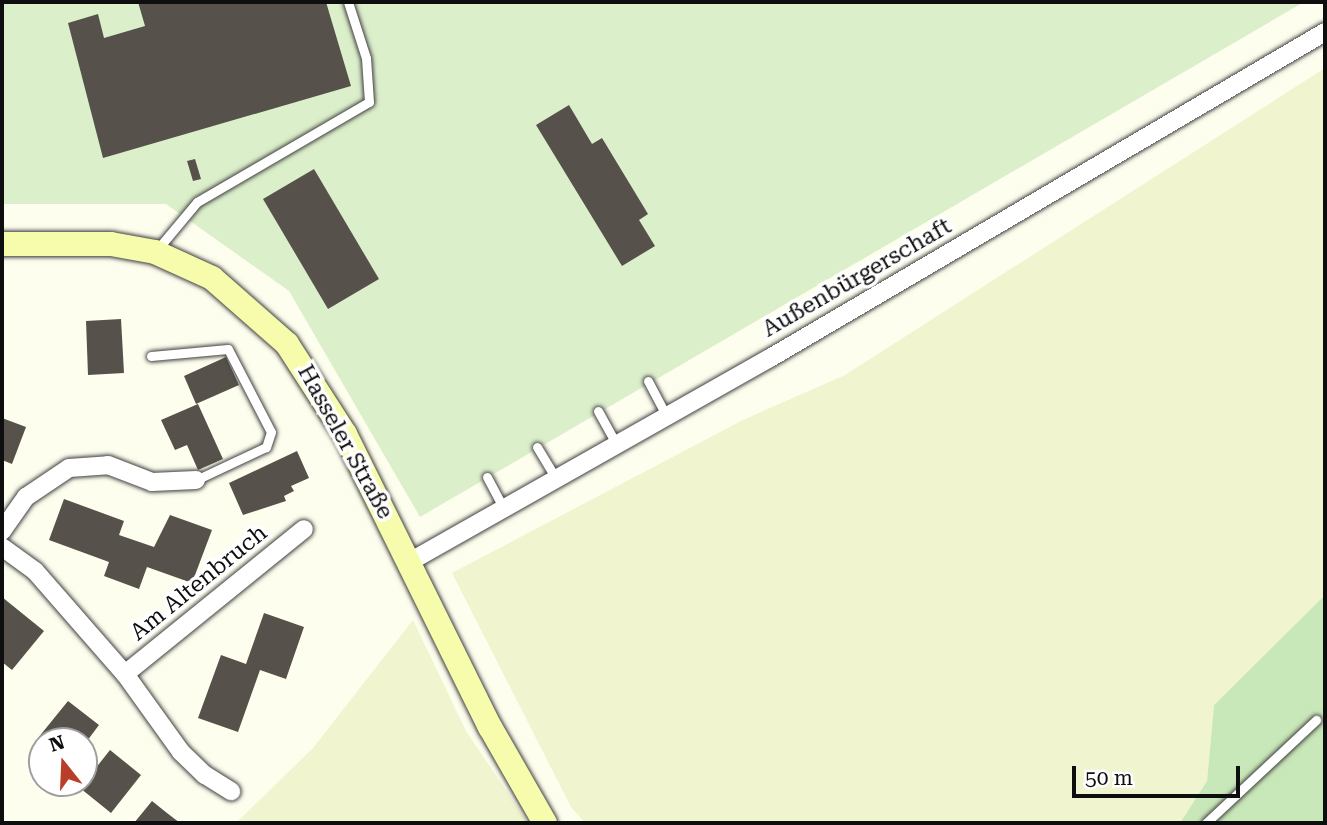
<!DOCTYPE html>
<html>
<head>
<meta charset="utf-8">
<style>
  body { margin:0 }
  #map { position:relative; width:1327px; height:825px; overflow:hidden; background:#fefeef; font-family:"Roboto Serif",serif }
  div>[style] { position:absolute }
  .farmland>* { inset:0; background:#f0f4cf }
  .green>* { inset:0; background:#c9e8b9 }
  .pitch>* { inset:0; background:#dcefcb }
  .building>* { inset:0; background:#56514a }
  .roads { filter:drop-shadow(0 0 2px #414141) drop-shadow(0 0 2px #414141) }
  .lane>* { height:9px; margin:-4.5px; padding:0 4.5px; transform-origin:4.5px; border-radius:4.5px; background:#fff }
  .street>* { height:18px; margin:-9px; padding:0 9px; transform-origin:9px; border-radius:9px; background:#fff }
  .secondary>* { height:24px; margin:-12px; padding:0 12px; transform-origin:12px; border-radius:12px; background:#f6fcac }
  span { translate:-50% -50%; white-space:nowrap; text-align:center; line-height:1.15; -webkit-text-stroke:7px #fff; paint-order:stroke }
  .street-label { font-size:23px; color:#0e0e0e }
  .frame { position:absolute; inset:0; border:4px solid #0e0e0e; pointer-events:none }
  .north { position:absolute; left:28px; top:727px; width:70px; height:70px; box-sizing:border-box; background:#fff; border:2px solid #9f9f9f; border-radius:50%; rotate:342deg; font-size:19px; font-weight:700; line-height:28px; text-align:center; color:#0e0e0e }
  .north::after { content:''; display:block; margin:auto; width:24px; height:32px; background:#b93e2a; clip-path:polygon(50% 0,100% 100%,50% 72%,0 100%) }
  .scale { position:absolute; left:1072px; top:766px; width:168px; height:32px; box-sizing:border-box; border:4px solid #0e0e0e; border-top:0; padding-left:9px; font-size:21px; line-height:24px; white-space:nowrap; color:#0e0e0e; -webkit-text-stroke:5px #fff; paint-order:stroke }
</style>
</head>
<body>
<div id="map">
  <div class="farmland">
    <div style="clip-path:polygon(1325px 68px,1325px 595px,1214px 705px,1207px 781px,1180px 823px,585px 823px,571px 807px,452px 573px,743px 420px,845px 375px)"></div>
    <div style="clip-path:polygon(413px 620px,466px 731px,528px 823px,236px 823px,313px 748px)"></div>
  </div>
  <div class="green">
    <div style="clip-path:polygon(1325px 595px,1325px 823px,1180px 823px,1207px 781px,1214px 705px)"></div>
  </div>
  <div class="pitch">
    <div style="clip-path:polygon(2px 2px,1304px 2px,420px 517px,289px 291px,166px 204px,2px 204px)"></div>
  </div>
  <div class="building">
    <div style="clip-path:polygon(138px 2px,326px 2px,351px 86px,103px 158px,68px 23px,98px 14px,104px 38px,145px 26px)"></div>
    <div style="clip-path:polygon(569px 105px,592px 144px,602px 138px,648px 214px,639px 220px,655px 246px,622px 266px,536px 125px)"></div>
    <div style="clip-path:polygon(195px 159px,201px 179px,193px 181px,187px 161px)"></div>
    <div style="clip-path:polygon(314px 169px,379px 279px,328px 309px,263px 199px)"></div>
    <div style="clip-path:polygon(121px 319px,124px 373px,88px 375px,86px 321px)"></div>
    <div style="clip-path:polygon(226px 357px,239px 385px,196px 404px,184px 376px)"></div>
    <div style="clip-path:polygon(198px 404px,223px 459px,198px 470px,187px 445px,175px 450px,161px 420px)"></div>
    <div style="clip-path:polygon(2px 418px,26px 427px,12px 464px,2px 460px)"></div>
    <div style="clip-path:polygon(297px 451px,309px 478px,291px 486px,294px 491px,284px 496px,286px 501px,243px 515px,229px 483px)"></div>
    <div style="clip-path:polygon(64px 499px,124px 521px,119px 535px,154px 547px,170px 515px,212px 530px,192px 583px,147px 567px,139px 589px,104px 576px,109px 562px,49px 540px)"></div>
    <div style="clip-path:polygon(2px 597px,44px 631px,12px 670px,2px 662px)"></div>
    <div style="clip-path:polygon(264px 613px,304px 627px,286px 679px,260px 670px,238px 732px,198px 718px,221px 655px,246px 664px)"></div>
    <div style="clip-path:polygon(68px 701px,99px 725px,84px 745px,84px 741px,41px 741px,38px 738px)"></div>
    <div style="clip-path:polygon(110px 750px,141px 775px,111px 813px,80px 788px)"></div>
    <div style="clip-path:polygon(152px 801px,167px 813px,180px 823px,134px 823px)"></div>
  </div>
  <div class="roads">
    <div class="lane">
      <div style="left:156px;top:251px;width:64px;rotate:-50.1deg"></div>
      <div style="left:197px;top:202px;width:199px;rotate:-30.2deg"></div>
      <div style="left:369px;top:102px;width:44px;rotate:-93.9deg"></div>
      <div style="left:366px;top:58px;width:59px;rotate:-107.8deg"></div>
      <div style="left:151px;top:356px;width:77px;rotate:-5.2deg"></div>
      <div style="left:228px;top:349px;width:93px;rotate:62.6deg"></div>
      <div style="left:271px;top:432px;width:16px;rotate:108deg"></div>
      <div style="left:266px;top:447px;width:77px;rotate:154.8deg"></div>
      <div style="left:648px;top:381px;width:41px;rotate:62.2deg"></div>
      <div style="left:598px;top:411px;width:39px;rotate:61deg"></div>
      <div style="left:537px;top:447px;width:39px;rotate:59deg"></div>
      <div style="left:487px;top:477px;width:36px;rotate:62deg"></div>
      <div style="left:1206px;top:823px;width:151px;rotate:-43.1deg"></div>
    </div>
    <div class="street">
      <div style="left:2px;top:531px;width:42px;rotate:-54.8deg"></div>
      <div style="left:26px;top:497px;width:52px;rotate:-34deg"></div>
      <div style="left:69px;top:468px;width:39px;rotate:-4deg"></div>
      <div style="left:108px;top:465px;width:47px;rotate:21.1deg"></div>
      <div style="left:152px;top:482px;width:44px;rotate:-2.6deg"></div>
      <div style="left:2px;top:547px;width:41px;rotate:36deg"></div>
      <div style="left:35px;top:571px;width:137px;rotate:48.9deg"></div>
      <div style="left:125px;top:674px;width:96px;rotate:54.3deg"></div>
      <div style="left:181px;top:752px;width:33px;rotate:44deg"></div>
      <div style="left:205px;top:775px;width:31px;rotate:32deg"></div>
      <div style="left:411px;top:561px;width:412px;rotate:-29.5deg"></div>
      <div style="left:770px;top:358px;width:644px;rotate:-30.43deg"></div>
      <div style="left:125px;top:674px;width:230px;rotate:-39deg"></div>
    </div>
    <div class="secondary">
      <div style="left:2px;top:244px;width:109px"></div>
      <div style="left:111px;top:244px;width:45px;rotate:10.3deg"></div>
      <div style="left:155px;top:252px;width:63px;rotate:24.5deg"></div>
      <div style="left:212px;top:278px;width:100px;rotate:41.3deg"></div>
      <div style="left:287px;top:344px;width:107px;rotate:57.2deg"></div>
      <div style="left:345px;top:434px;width:327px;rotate:63.7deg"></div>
      <div style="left:490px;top:727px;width:111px;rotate:60.2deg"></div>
    </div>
  </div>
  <div class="street-label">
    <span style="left:857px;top:278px;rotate:-30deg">Außenbürgerschaft</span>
    <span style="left:345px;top:442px;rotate:61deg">Hasseler Straße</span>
    <span style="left:199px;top:583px;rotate:-39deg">Am Altenbruch</span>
  </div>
  <div class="frame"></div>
  <div class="north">N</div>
  <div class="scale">50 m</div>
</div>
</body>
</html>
